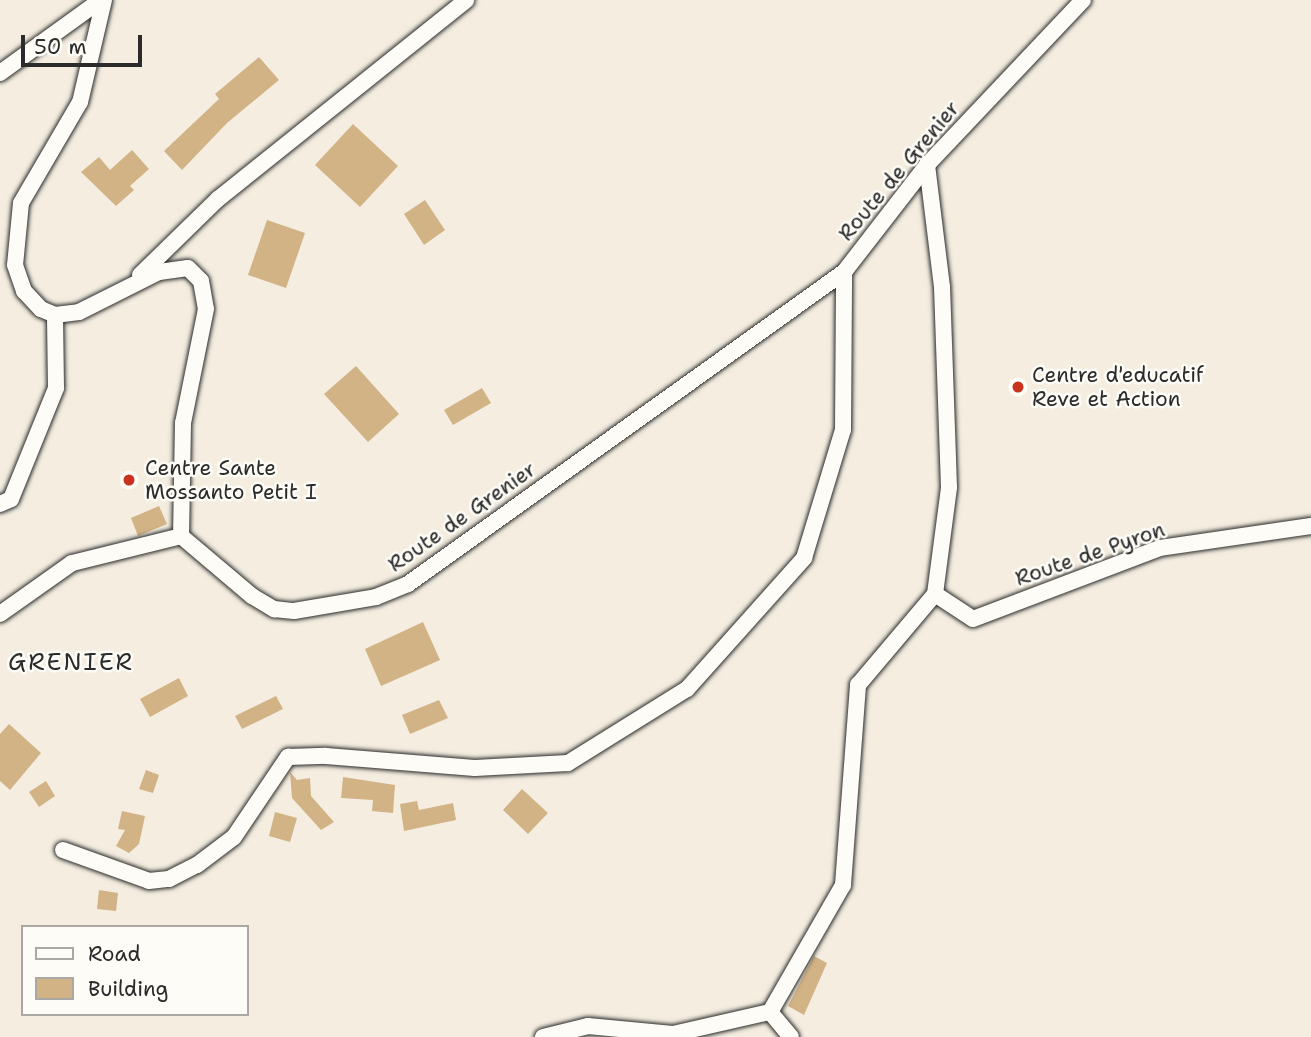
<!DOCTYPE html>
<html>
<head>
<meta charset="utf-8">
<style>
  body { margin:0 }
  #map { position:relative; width:1311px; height:1037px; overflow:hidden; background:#f4ede0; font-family:"Shantell Sans",sans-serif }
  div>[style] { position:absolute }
  .building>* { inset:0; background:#d2b386 }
  .roads { filter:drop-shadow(0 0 2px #2b2b2b) drop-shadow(0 0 2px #2b2b2b) }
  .minor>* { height:16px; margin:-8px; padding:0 8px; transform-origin:8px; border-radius:8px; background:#fdfcf7 }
  .dots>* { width:19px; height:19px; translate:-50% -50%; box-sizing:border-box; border:4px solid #fdfcf7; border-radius:50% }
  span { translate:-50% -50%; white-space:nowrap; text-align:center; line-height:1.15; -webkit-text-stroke:5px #fdfcf7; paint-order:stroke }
  .street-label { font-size:21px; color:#2b2b2b }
  .poi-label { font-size:21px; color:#2b2b2b }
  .left { translate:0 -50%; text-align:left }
  .quarter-label { font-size:24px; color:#2b2b2b; letter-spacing:2px }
  .legend { position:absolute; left:21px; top:925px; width:228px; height:91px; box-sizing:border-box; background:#fdfcf7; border:2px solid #a9a8a5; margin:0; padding:9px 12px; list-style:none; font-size:21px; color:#2b2b2b }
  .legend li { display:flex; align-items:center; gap:14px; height:35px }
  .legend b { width:35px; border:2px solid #a9a8a5 }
  .scale { position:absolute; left:21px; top:35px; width:121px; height:32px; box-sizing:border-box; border:4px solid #2b2b2b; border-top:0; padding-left:9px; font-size:21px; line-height:24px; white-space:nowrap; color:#2b2b2b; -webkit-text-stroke:5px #fdfcf7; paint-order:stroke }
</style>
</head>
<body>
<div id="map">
  <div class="building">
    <div style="clip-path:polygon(259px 57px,279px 80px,227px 123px,182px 170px,164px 151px,219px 99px,215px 94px)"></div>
    <div style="clip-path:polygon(353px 124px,398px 166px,360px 207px,315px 165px)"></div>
    <div style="clip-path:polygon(132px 150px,149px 169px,130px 186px,134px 190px,116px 206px,81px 172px,99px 157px,110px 170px)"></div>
    <div style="clip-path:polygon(425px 200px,445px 230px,424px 245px,404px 214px)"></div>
    <div style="clip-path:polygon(267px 220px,305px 233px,286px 288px,248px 275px)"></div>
    <div style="clip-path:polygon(356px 366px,399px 414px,368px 442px,324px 394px)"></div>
    <div style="clip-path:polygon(482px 388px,491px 403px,453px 425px,444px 410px)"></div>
    <div style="clip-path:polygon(159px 506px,167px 524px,138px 536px,131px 518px)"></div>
    <div style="clip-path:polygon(423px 622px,440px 660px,381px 686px,365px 649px)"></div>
    <div style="clip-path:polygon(179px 678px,188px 696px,150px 717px,140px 699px)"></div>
    <div style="clip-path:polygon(276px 696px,283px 709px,242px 729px,235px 716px)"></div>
    <div style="clip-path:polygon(439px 700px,448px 718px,410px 734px,402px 715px)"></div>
    <div style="clip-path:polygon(9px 724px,41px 753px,10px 790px,0 781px,0 734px)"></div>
    <div style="clip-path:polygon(146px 770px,159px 775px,153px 793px,139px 789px)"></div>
    <div style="clip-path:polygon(290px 772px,297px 780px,310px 778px,311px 796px,334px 822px,321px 830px,292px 798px)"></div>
    <div style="clip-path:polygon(343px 777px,395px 785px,393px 813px,372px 811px,373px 800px,341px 798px)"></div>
    <div style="clip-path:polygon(46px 781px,55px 796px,39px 807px,29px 792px)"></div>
    <div style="clip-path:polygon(522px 789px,548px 813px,528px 834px,503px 810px)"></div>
    <div style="clip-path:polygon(417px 801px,419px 810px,453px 803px,456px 820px,404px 831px,400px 804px)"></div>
    <div style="clip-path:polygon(122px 811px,145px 816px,139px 844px,129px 853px,116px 846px,125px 830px,118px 829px)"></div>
    <div style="clip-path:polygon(275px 812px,297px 818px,290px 842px,269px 836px)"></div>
    <div style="clip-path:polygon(99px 890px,118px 893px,116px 911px,97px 909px)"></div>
    <div style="clip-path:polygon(814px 956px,827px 963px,804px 1015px,788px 1006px)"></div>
  </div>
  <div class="roads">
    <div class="minor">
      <div style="left:104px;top:0;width:105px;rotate:103.2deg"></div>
      <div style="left:80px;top:102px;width:117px;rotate:120.3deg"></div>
      <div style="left:21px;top:203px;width:62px;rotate:95.5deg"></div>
      <div style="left:15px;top:265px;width:28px;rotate:71deg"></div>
      <div style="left:24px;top:291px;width:25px;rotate:47deg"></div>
      <div style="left:41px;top:309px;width:15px;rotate:23deg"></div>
      <div style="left:55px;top:315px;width:24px;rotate:-7deg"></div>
      <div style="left:79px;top:312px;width:89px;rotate:-26.6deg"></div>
      <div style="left:159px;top:272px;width:29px;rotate:-8deg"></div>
      <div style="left:188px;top:268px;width:18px;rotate:45deg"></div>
      <div style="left:201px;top:281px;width:28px;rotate:80deg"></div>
      <div style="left:206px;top:309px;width:116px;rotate:101.4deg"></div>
      <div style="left:183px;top:423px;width:113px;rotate:91deg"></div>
      <div style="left:181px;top:536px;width:93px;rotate:40.2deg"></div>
      <div style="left:252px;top:596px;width:26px;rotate:31deg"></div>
      <div style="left:274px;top:609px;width:20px;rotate:6deg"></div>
      <div style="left:294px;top:611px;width:83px;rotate:-9.7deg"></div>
      <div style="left:376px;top:597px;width:35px;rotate:-22deg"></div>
      <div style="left:408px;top:584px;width:536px;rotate:-35.59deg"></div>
      <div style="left:844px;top:272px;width:135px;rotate:-52.2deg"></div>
      <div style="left:927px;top:165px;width:227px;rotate:-46.6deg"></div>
      <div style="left:0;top:73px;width:125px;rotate:-35.9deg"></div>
      <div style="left:140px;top:275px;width:109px;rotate:-44.3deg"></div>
      <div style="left:218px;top:199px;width:318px;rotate:-38.7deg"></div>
      <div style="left:0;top:504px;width:12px;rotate:-24deg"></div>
      <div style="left:11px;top:499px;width:120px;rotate:-67.9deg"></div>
      <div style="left:56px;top:388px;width:73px;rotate:-90.8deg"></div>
      <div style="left:935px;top:594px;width:45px;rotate:33.3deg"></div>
      <div style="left:973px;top:619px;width:200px;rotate:-20.8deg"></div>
      <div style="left:1160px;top:548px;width:153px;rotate:-8.3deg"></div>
      <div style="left:0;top:614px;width:88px;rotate:-35.3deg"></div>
      <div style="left:72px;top:563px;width:112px;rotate:-13.9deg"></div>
      <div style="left:63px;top:850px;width:91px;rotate:19.8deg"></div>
      <div style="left:149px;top:881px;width:20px;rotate:-6deg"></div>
      <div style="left:169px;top:879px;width:31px;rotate:-27deg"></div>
      <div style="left:197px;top:865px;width:46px;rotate:-37.1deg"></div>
      <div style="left:234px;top:837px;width:97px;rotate:-56deg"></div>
      <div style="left:288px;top:757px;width:38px;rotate:-2deg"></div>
      <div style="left:326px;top:756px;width:149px;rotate:4.6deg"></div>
      <div style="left:475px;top:768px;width:93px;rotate:-3.1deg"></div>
      <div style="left:568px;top:763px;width:140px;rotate:-31.9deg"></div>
      <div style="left:687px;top:689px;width:176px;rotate:-48.2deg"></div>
      <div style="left:804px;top:558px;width:134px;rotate:-73.1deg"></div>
      <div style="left:843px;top:430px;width:158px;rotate:-89.6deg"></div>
      <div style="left:543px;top:1037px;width:46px;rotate:-13.7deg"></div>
      <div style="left:588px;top:1026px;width:85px;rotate:5.4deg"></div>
      <div style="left:673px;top:1034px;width:99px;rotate:-12.8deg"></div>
      <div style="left:791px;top:1037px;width:33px;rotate:-130deg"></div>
      <div style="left:770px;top:1012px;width:146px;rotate:-60.1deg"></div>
      <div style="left:843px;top:885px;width:201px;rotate:-85.7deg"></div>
      <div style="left:858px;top:685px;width:119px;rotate:-49.8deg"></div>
      <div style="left:935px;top:594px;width:108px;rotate:-82.5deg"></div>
      <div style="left:949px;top:487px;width:200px;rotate:-92deg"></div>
      <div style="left:942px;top:287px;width:123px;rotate:-97deg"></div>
    </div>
  </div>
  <div class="dots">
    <div style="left:1018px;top:387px;background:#c8321e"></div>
    <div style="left:129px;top:480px;background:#c8321e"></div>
  </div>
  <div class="street-label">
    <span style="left:899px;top:171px;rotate:-50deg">Route de Grenier</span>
    <span style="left:462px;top:517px;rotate:-35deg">Route de Grenier</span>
    <span style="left:1090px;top:554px;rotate:-19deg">Route de Pyron</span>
  </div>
  <div class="poi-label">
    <span class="left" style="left:1032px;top:387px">Centre d'educatif<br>Reve et Action</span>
    <span class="left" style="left:145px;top:480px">Centre Sante<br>Mossanto Petit I</span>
  </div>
  <div class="quarter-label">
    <span style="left:71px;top:663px">GRENIER</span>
  </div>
  <ul class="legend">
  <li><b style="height:9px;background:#fdfcf7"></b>Road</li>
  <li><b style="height:19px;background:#d2b386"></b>Building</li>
  </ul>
  <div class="scale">50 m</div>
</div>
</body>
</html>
